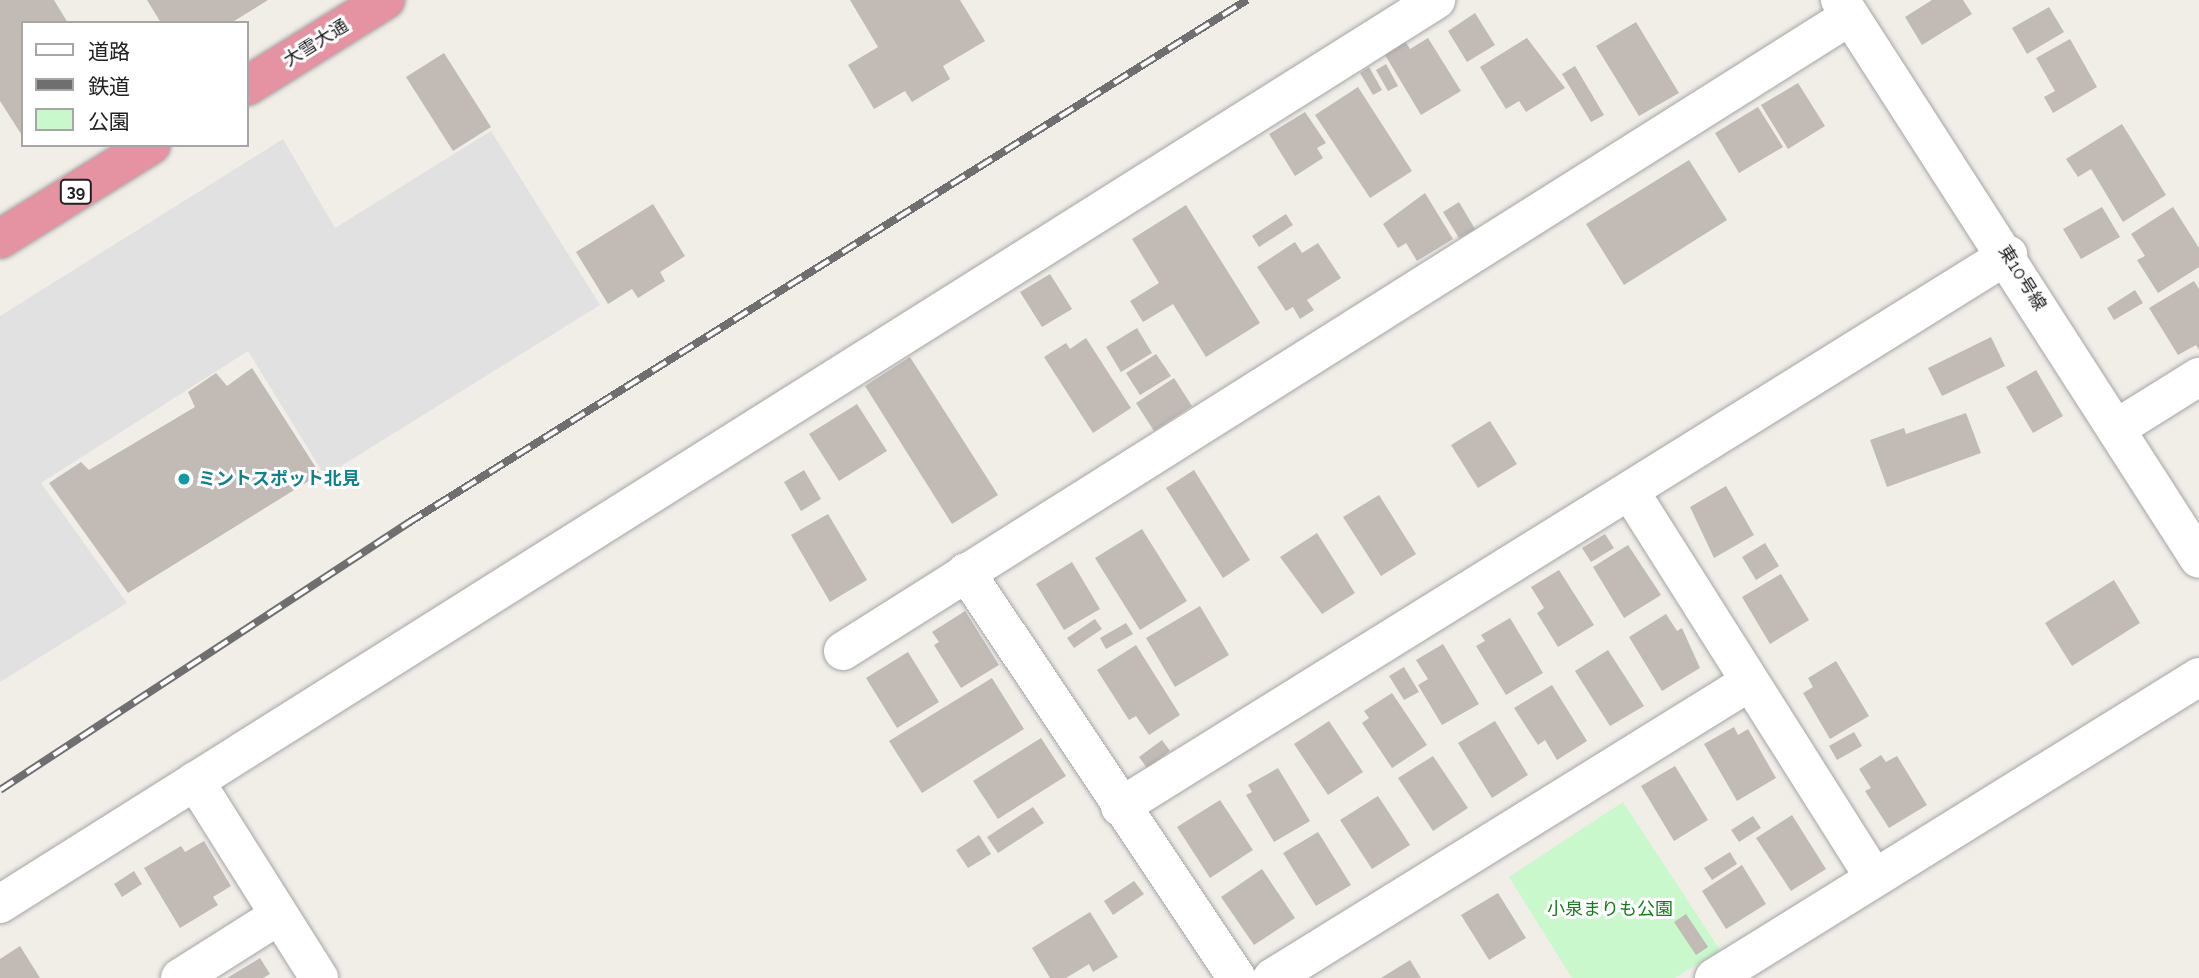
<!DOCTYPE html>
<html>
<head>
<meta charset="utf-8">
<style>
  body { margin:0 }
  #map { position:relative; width:2199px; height:978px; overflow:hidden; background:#f1eee8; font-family:Raleway,"Noto Sans JP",sans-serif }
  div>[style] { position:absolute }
  .park>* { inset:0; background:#c8f8cb }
  .parking>* { inset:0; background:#e1e1e1 }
  .building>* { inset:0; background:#c2bab4 }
  .roads { filter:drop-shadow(0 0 2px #a5a5a5) drop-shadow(0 0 2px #a5a5a5) }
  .minor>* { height:38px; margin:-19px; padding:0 19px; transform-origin:19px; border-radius:19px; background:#fff }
  .highway>* { height:38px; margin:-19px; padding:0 19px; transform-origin:19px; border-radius:19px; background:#e593a3 }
  .rail>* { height:8px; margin-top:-4px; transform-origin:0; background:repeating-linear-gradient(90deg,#fff 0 16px,#6f6f6f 0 32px); box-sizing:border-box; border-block:2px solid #6f6f6f }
  .dots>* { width:19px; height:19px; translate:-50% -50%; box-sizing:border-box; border:4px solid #fff; border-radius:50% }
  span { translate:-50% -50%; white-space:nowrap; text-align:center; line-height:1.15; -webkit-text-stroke:6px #fff; paint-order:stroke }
  .shield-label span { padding:2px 5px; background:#fff; border:2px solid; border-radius:5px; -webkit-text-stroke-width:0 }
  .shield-label { font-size:16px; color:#212121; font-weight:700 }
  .street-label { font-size:18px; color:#212121 }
  .culture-label { font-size:18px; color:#0d838f; font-weight:700 }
  .left { translate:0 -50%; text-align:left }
  .park-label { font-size:18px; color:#107e18 }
  .legend { position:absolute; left:21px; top:21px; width:228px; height:126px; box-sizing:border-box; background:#fff; border:2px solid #a6a6a6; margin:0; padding:9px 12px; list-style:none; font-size:21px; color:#212121 }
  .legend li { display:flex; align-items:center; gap:14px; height:35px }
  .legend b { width:35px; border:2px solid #a6a6a6 }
</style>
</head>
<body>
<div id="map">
  <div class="park">
    <div style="clip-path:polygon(1623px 802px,1720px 950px,1675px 978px,1572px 978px,1509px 877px)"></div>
  </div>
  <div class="parking">
    <div style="clip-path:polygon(491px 131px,600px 305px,325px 476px,248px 351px,41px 483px,127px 603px,0 682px,0 316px,283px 139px,335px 228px)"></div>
  </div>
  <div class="building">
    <div style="clip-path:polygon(0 0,54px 0,68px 23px,23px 23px,23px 137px,0 101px)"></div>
    <div style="clip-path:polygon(147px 0,268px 0,231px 23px,161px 23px)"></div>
    <div style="clip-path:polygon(850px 0,960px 0,985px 41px,943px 66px,950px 79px,912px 102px,905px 91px,874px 109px,848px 65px,878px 47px)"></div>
    <div style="clip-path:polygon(1932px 0,1963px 0,1972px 14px,1922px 45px,1905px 17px)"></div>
    <div style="clip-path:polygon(2049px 7px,2064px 32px,2027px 54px,2012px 28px)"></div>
    <div style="clip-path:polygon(1475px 13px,1495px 45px,1467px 62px,1448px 31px)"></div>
    <div style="clip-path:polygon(1636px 22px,1679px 93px,1639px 116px,1596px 46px)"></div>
    <div style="clip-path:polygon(1403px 38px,1410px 49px,1428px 38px,1461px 91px,1421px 115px,1382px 50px)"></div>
    <div style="clip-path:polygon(1527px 38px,1565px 88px,1526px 112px,1519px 101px,1506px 109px,1480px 67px)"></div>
    <div style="clip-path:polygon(2070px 39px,2097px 87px,2053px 113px,2044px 97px,2055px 91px,2036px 58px)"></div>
    <div style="clip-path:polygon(444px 53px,491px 127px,453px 151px,406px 77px)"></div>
    <div style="clip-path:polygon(1386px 64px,1398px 86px,1388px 91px,1376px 70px)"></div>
    <div style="clip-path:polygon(1575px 66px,1604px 115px,1591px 122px,1562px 74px)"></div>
    <div style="clip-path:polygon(1369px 67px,1382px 90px,1373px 95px,1360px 73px)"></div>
    <div style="clip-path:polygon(1798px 83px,1825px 126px,1788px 149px,1761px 105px)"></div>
    <div style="clip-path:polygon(1358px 87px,1412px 171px,1370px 198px,1315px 115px)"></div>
    <div style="clip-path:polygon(1758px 107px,1783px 147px,1739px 173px,1715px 133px)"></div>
    <div style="clip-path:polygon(1305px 112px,1326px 143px,1317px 148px,1323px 158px,1295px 176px,1269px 134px)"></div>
    <div style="clip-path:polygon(2122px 124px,2166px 195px,2123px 222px,2091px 169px,2078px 177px,2066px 159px)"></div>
    <div style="clip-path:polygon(1689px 160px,1727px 220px,1624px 285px,1586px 224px)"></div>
    <div style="clip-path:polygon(1425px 193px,1453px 239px,1417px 261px,1406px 243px,1398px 248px,1383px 224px)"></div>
    <div style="clip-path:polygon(1459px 202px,1475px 229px,1459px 238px,1443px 212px)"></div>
    <div style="clip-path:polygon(653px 204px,685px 256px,660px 272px,665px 281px,638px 298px,632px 289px,608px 304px,576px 252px)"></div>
    <div style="clip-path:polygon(1186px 205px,1260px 323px,1206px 357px,1173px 304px,1143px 322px,1130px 301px,1159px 283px,1132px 239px)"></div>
    <div style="clip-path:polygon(2102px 207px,2120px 237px,2081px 259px,2063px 229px)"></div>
    <div style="clip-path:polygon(2173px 207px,2199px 248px,2199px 267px,2158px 293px,2137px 260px,2145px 256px,2131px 234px)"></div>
    <div style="clip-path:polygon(1286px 214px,1293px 225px,1259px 247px,1252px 236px)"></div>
    <div style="clip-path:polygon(1295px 242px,1302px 253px,1318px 243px,1341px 278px,1307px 300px,1314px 310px,1300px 319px,1293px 307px,1286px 311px,1257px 267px)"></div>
    <div style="clip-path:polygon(1050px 274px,1072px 309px,1042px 327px,1020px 292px)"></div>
    <div style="clip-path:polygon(2194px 281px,2199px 289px,2199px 350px,2196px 345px,2178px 355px,2149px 308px)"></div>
    <div style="clip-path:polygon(2135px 290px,2143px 303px,2114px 320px,2107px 308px)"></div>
    <div style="clip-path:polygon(1137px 328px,1152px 353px,1121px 372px,1106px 347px)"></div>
    <div style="clip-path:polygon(1991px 337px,2005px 366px,1942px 396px,1928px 368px)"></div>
    <div style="clip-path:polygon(1086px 338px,1131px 408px,1093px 433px,1044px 357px,1066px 343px,1070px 349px)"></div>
    <div style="clip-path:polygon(1156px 354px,1171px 376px,1140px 395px,1126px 373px)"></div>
    <div style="clip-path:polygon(910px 357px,998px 495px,952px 524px,865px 386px)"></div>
    <div style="clip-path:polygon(252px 368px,320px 474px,128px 593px,49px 483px,81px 462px,89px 470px,195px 407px,188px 392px,216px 373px,227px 386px)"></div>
    <div style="clip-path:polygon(2036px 370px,2063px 416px,2033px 433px,2006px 387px)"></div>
    <div style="clip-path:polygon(1174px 378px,1192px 406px,1154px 431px,1136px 403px)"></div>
    <div style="clip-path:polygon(857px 404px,887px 451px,839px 481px,809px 434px)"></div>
    <div style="clip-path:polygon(1966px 413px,1981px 453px,1887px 487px,1870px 440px,1904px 428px,1906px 434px)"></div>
    <div style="clip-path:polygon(1490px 421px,1517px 464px,1478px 488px,1451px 445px)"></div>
    <div style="clip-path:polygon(804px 470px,821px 499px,801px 511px,784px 482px)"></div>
    <div style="clip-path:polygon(1194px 470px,1250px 560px,1223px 578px,1166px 488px)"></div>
    <div style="clip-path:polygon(1726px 486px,1754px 535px,1714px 558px,1690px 507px)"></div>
    <div style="clip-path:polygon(1379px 495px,1416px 554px,1381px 576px,1343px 517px)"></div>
    <div style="clip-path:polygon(828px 514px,867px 580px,830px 602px,791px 535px)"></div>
    <div style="clip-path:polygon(1142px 529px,1187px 601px,1140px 630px,1095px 558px)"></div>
    <div style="clip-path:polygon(1317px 533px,1355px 593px,1322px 614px,1280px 557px)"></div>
    <div style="clip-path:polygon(1605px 534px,1614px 548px,1591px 562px,1582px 548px)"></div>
    <div style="clip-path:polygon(1765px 543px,1779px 566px,1756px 580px,1742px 557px)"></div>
    <div style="clip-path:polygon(1628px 545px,1661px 595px,1624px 618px,1593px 567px)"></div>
    <div style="clip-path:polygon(1072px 562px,1100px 609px,1064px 630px,1036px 584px)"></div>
    <div style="clip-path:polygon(1559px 570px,1594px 625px,1558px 647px,1537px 613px,1544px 608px,1531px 587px)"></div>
    <div style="clip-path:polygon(1781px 574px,1809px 620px,1770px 644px,1742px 597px)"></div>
    <div style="clip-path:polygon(2114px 580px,2140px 623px,2072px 666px,2045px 623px)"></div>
    <div style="clip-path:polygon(1200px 606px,1229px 655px,1175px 687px,1146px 638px)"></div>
    <div style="clip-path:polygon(965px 611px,999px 665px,961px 688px,934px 645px,939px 642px,932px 632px)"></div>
    <div style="clip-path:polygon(1666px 614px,1677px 631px,1682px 628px,1700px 668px,1662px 691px,1629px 637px)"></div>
    <div style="clip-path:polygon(1510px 618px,1543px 673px,1506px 695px,1476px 646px,1485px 641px,1481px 635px)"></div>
    <div style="clip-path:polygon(1095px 619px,1102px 629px,1074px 648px,1067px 638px)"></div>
    <div style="clip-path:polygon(1126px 623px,1133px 634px,1106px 649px,1100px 638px)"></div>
    <div style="clip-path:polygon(1443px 644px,1479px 704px,1442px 725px,1418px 685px,1428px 679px,1416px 660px)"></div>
    <div style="clip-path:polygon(1136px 645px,1180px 715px,1149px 735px,1136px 716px,1129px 720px,1097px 670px)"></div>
    <div style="clip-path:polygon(1608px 650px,1644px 706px,1610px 726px,1575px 671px)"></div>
    <div style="clip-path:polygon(908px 652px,939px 702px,897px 728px,866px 678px)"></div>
    <div style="clip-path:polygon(1836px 661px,1869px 716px,1830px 739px,1803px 693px,1813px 687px,1808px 678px)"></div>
    <div style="clip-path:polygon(1404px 667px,1419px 692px,1404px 700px,1389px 676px)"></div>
    <div style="clip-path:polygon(992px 678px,1024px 729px,922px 793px,889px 741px)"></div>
    <div style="clip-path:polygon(1552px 685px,1587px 741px,1557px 760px,1545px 740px,1538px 745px,1514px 708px)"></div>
    <div style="clip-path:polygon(1392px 693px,1427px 745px,1392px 768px,1362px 723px,1369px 718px,1364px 711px)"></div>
    <div style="clip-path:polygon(1329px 721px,1363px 772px,1328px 795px,1294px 744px)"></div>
    <div style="clip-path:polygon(1495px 721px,1528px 775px,1492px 798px,1458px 743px)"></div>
    <div style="clip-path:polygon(1734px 727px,1738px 735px,1748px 729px,1776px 778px,1737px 801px,1704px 744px)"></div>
    <div style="clip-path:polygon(1854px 732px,1862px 746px,1837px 760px,1829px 746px)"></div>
    <div style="clip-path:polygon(1041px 738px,1066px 776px,998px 819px,973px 781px)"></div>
    <div style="clip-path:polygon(1162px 740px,1170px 751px,1147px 768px,1139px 757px)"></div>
    <div style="clip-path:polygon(1881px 755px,1886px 762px,1897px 756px,1927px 805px,1889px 828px,1865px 791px,1871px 788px,1859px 769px)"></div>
    <div style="clip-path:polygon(1433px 756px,1468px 808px,1433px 831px,1398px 778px)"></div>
    <div style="clip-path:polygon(1675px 766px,1708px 820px,1674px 841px,1641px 786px)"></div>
    <div style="clip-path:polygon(1278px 768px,1310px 821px,1274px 842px,1246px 795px,1252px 792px,1248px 785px)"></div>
    <div style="clip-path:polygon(1378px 796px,1410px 845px,1372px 869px,1340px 820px)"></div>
    <div style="clip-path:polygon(1220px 800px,1253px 850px,1210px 878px,1177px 827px)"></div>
    <div style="clip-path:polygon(1033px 807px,1044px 823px,998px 853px,987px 837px)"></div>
    <div style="clip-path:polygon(1792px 815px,1826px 869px,1791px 891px,1756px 838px)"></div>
    <div style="clip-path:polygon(1753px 816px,1761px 828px,1739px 842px,1731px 830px)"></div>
    <div style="clip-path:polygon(1318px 832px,1351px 885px,1316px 906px,1283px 853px)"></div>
    <div style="clip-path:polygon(979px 835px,991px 854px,968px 868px,956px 850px)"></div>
    <div style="clip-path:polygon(204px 841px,231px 886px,213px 897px,218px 905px,180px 928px,144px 868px,181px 846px,185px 852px)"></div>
    <div style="clip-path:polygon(1730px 852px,1737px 864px,1712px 880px,1704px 868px)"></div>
    <div style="clip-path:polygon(1742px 865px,1766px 904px,1726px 929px,1702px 891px)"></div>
    <div style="clip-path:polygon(1262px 869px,1295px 918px,1254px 945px,1221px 897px)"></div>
    <div style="clip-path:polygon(134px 871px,142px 884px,122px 897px,114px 884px)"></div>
    <div style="clip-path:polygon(1134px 881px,1144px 894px,1113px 915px,1104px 901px)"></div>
    <div style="clip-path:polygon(1498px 893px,1526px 938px,1489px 960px,1461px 915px)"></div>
    <div style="clip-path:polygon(1090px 912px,1118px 957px,1093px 972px,1089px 964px,1066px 978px,1050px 978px,1032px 948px)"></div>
    <div style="clip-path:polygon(1686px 914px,1708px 947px,1696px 955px,1674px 922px)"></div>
    <div style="clip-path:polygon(20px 946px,40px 978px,0 978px,0 959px)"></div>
    <div style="clip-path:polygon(260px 958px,270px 974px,263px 978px,227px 978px)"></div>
    <div style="clip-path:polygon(1410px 960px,1421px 978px,1381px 978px)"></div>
  </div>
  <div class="roads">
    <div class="minor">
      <div style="left:1840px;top:0;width:664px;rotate:57.29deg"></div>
      <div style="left:2117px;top:428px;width:97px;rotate:-31.9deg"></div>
      <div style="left:1631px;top:493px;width:454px;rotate:57.7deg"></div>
      <div style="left:966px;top:572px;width:488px;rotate:56.3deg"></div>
      <div style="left:843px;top:651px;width:1190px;rotate:-32.23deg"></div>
      <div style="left:195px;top:781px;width:233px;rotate:57.8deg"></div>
      <div style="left:1120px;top:807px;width:1046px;rotate:-31.87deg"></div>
      <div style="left:0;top:904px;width:1697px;rotate:-32.19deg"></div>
      <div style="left:180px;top:978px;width:116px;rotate:-32.3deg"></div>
      <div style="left:1272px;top:978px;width:560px;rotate:-31.79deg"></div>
      <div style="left:1714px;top:978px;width:571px;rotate:-31.82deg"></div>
    </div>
    <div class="highway">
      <div style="left:247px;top:86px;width:163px;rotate:-31.9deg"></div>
      <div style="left:0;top:239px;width:178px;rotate:-31.9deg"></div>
    </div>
  </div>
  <div class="rail">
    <div style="left:0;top:790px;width:488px;rotate:-33.2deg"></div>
    <div style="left:408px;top:523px;width:989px;rotate:-31.94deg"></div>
  </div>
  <div class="dots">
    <div style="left:184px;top:479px;background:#0f9aa8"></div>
  </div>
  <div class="shield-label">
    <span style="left:76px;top:192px">39</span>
  </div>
  <div class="street-label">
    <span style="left:316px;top:43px;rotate:-32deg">大雪大通</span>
    <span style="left:2022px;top:278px;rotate:58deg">東10号線</span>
  </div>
  <div class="culture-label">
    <span class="left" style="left:198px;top:479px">ミントスポット北見</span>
  </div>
  <div class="park-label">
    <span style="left:1610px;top:909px">小泉まりも公園</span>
  </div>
  <ul class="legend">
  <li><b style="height:9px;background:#fff"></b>道路</li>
  <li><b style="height:9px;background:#6f6f6f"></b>鉄道</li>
  <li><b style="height:19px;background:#c8f8cb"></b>公園</li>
  </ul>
</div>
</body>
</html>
